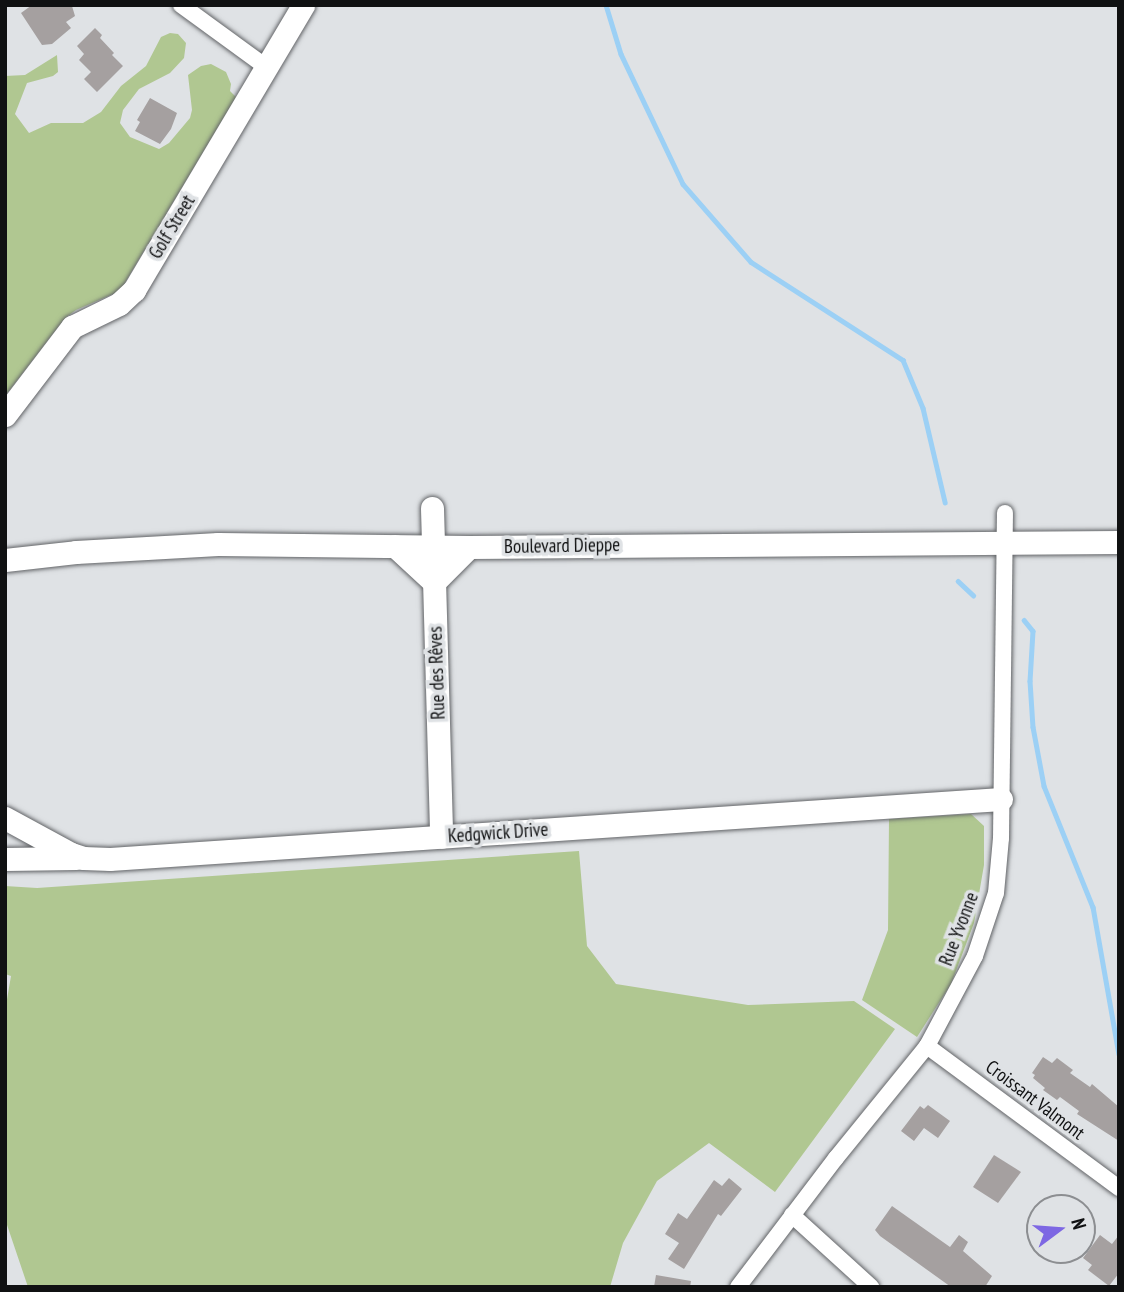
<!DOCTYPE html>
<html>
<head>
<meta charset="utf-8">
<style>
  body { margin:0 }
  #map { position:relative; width:1124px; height:1292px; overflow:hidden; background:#dfe2e5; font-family:"PT Sans Narrow",sans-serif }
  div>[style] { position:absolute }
  .green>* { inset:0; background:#b0c791 }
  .stream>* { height:4.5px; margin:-2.25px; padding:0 2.25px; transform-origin:2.25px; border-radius:2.25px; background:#9cd0f5 }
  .building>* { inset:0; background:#a5a0a0 }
  .roads { filter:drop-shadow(0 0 2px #626467) drop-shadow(0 0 2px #626467) }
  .street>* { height:16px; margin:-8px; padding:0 8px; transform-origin:8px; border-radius:8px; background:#fff }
  .secondary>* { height:23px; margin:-11.5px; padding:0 11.5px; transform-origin:11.5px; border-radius:11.5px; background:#fff }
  span { translate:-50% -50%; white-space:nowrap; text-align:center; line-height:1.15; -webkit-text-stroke:7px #dfe2e5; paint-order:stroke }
  .street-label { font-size:19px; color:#101112 }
  .frame { position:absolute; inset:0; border:7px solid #101112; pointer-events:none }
  .north { position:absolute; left:1026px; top:1194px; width:70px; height:70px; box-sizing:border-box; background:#dfe2e5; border:2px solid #8c8e91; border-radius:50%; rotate:74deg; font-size:19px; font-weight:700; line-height:28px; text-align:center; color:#101112 }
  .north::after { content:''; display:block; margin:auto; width:24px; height:32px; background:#7d67e3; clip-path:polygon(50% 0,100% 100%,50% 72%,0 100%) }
</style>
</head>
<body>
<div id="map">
  <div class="green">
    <div style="clip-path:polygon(170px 33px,178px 34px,186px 43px,184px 58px,170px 73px,139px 89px,123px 110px,120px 123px,130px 137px,159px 149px,169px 143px,190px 118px,192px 110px,188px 75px,201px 66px,211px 64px,226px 72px,231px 84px,230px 91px,236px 97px,120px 291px,76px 310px,65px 318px,5px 396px,5px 76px,25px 75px,57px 55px,58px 72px,53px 76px,27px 83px,15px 114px,29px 133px,51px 123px,83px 123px,101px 112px,121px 86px,146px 66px,161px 37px)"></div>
    <div style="clip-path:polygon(971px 814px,984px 826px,984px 865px,974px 923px,951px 984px,917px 1037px,862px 1000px,888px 930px,889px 819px)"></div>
    <div style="clip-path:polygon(579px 851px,587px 946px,616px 984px,748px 1005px,854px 1001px,895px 1029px,775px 1192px,709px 1143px,657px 1181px,623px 1243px,610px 1287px,28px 1287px,5px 1219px,5px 1011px,11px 976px,5px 974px,5px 886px,37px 888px)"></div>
  </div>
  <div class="stream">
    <div style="left:606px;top:5px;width:51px;rotate:73deg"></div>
    <div style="left:621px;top:54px;width:144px;rotate:64.5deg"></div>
    <div style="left:683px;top:184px;width:103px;rotate:48.9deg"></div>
    <div style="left:751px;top:262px;width:181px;rotate:32.8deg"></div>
    <div style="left:903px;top:360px;width:52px;rotate:67.4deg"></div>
    <div style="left:923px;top:408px;width:97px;rotate:76.8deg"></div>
    <div style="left:958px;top:581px;width:21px;rotate:43deg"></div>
    <div style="left:1024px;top:620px;width:14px;rotate:51deg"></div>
    <div style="left:1033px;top:631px;width:50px;rotate:93.4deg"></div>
    <div style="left:1030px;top:681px;width:46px;rotate:86.3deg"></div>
    <div style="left:1033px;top:727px;width:60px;rotate:79.4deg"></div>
    <div style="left:1044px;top:786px;width:131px;rotate:68deg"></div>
    <div style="left:1093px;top:907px;width:149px;rotate:80deg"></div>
  </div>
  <div class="building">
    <div style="clip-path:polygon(32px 5px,72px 6px,75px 16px,66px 22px,71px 28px,52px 44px,42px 45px,21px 13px)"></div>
    <div style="clip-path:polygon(95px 28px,102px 35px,100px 38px,114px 53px,112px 55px,123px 66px,97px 92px,84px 79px,91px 72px,79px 60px,84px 54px,77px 46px)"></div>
    <div style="clip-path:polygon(150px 98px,177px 113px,171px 129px,160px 144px,135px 131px,140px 122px,137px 120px)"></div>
    <div style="clip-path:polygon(1043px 1057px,1052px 1063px,1057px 1058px,1073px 1070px,1070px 1073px,1090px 1087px,1092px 1084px,1119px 1107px,1119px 1141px,1077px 1114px,1079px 1111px,1060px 1097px,1057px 1100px,1043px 1090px,1045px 1088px,1033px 1078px,1035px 1075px,1032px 1073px)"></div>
    <div style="clip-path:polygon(928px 1105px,950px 1121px,938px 1138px,924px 1128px,914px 1141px,901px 1131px,920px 1106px,924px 1109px)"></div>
    <div style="clip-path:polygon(994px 1155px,1021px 1172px,998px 1203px,973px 1187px)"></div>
    <div style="clip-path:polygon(729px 1178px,742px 1189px,721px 1216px,718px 1214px,684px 1269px,668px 1259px,679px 1243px,665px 1234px,678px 1213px,687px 1219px,714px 1180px,722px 1186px)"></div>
    <div style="clip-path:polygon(892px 1206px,950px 1247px,959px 1235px,968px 1242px,963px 1251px,992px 1276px,985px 1287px,951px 1287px,880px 1236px,875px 1230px)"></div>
    <div style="clip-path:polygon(1100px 1235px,1112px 1244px,1119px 1235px,1119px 1273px,1109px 1286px,1088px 1270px,1092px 1265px,1083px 1258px)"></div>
    <div style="clip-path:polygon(656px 1275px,691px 1281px,690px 1287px,654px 1287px)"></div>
  </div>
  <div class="roads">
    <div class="street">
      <div style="left:181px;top:5px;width:105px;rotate:36.1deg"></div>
      <div style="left:927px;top:1046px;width:239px;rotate:36.5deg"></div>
      <div style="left:792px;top:1215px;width:107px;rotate:42.3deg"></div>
      <div style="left:738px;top:1287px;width:162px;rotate:-52.8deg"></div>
      <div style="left:836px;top:1158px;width:144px;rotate:-50.9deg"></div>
      <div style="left:927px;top:1046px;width:102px;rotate:-61.9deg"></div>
      <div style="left:975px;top:956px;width:66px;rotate:-71.6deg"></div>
      <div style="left:996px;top:893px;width:55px;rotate:-84.8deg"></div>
      <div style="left:1001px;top:838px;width:325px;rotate:-89.3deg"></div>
    </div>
    <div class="secondary">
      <div style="left:5px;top:415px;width:111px;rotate:-52.7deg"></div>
      <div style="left:72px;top:327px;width:52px;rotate:-26.1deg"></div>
      <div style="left:119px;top:304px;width:21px;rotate:-43deg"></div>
      <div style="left:134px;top:290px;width:331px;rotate:-59.3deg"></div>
      <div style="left:432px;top:508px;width:329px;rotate:88.4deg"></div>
      <div style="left:395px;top:546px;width:53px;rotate:42.7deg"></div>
      <div style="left:434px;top:582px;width:49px;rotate:-45deg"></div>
      <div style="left:5px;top:560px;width:71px;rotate:-6.4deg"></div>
      <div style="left:76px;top:552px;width:142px;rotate:-3.2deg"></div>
      <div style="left:218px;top:544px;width:251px;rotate:0.7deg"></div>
      <div style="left:469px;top:547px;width:650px;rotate:-0.44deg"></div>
      <div style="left:5px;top:818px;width:75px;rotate:28.6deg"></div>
      <div style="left:71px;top:854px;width:13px;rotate:18deg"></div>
      <div style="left:83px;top:858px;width:27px;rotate:2deg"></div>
      <div style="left:110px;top:859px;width:893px;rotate:-3.85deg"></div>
      <div style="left:5px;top:859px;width:71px;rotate:-0.8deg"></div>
    </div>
  </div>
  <div class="street-label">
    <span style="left:172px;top:227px;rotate:-59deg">Golf Street</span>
    <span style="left:562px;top:546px;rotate:-1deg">Boulevard Dieppe</span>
    <span style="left:437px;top:673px;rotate:-92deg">Rue des Rêves</span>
    <span style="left:498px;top:833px;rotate:-4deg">Kedgwick Drive</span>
    <span style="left:959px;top:929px;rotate:-69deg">Rue Yvonne</span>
    <span style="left:1035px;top:1100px;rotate:37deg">Croissant Valmont</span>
  </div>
  <div class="frame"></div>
  <div class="north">N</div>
</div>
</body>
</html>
